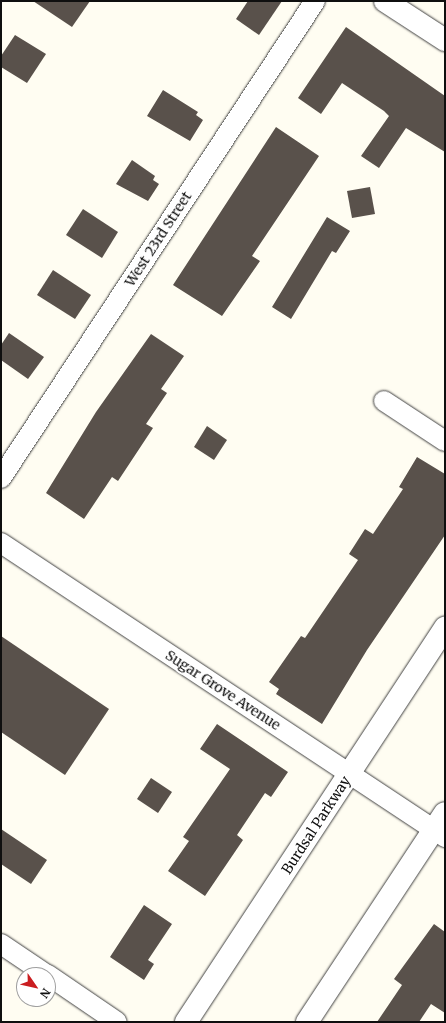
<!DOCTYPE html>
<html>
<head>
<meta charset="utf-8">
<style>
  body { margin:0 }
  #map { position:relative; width:446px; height:1023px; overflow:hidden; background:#fffdf2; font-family:Merriweather,serif }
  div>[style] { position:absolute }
  .building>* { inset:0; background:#59514b }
  .roads { filter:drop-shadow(0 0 1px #424242) drop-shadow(0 0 1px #424242) }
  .minor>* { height:20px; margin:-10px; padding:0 10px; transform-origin:10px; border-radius:10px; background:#fff }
  .tertiary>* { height:22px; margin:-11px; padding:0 11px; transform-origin:11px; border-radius:11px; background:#fff }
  span { translate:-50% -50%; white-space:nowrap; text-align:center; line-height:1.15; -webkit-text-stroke:4px #fff; paint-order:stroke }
  .street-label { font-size:14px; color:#0f0f0f }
  .frame { position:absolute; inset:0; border:2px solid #0f0f0f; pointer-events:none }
  .north { position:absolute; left:16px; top:967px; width:40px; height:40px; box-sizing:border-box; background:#fff; border:1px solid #9f9f9f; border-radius:50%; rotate:124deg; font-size:11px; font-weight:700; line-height:16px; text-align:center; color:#0f0f0f }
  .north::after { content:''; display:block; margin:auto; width:14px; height:18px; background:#ca1d20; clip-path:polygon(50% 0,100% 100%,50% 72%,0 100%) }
</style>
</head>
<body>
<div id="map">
  <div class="building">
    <div style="clip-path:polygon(33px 1px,90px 1px,72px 27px)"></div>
    <div style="clip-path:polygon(248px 1px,282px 1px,259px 35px,236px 19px)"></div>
    <div style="clip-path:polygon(346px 27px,445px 96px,445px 152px,406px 128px,379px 168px,361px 156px,389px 116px,384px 111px,342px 83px,321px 114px,298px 98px)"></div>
    <div style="clip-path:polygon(15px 35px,46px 54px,27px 83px,1px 67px,1px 56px)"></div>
    <div style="clip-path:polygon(163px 90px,198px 112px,196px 115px,203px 120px,190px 141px,147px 116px)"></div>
    <div style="clip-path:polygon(276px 127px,319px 156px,252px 256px,260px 261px,222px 316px,173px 285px)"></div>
    <div style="clip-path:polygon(132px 160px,155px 176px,153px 180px,159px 184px,148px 201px,116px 184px)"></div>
    <div style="clip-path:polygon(370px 187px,375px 214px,352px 218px,347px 191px)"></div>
    <div style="clip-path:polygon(83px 209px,118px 232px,102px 258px,66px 235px)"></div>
    <div style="clip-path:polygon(327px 217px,350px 231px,336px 253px,332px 251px,291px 319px,272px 307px)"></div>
    <div style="clip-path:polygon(53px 270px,91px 295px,75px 319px,37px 295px)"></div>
    <div style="clip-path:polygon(9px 333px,44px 357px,28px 379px,1px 360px,1px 345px)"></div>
    <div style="clip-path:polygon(151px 334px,184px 356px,161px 389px,167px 393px,146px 424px,153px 428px,118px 481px,112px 477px,84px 519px,46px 493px,96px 412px)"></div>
    <div style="clip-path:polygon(207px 426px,227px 440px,214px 460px,194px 447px)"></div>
    <div style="clip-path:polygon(417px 457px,445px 474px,445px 535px,367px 650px,322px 724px,276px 694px,279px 689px,269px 682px,301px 636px,305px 638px,358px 560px,349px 554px,365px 529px,373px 534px,403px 489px,399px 487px)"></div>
    <div style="clip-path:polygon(1px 636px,109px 709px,65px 775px,1px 732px)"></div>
    <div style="clip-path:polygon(217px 724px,288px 772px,271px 797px,265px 793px,237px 835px,243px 840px,205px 896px,168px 871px,189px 841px,183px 837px,230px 769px,200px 749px)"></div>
    <div style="clip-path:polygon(151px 778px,172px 792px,158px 813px,137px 799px)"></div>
    <div style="clip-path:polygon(1px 829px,47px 860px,31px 884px,1px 864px)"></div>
    <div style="clip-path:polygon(144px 905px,172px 924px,148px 960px,154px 964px,144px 980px,110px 957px)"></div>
    <div style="clip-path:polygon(434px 924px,445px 932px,445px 1013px,431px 1004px,419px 1022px,377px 1022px,402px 985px,394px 979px)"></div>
  </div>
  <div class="roads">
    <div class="minor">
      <div style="left:384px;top:401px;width:73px;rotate:33.3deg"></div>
      <div style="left:1px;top:478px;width:571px;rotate:-56.64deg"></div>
      <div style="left:1px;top:543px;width:533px;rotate:33.51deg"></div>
      <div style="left:1px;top:944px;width:55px;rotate:34deg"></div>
      <div style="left:48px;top:975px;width:83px;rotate:34.3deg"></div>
    </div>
    <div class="tertiary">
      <div style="left:385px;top:1px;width:72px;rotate:33deg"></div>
      <div style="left:186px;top:1022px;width:472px;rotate:-56.7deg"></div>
      <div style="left:307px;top:1022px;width:250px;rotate:-56.6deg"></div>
    </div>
  </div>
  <div class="street-label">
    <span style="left:158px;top:239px;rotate:-57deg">West 23rd Street</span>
    <span style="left:223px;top:690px;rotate:33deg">Sugar Grove Avenue</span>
    <span style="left:316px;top:825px;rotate:-57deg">Burdsal Parkway</span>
  </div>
  <div class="frame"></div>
  <div class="north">N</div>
</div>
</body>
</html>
